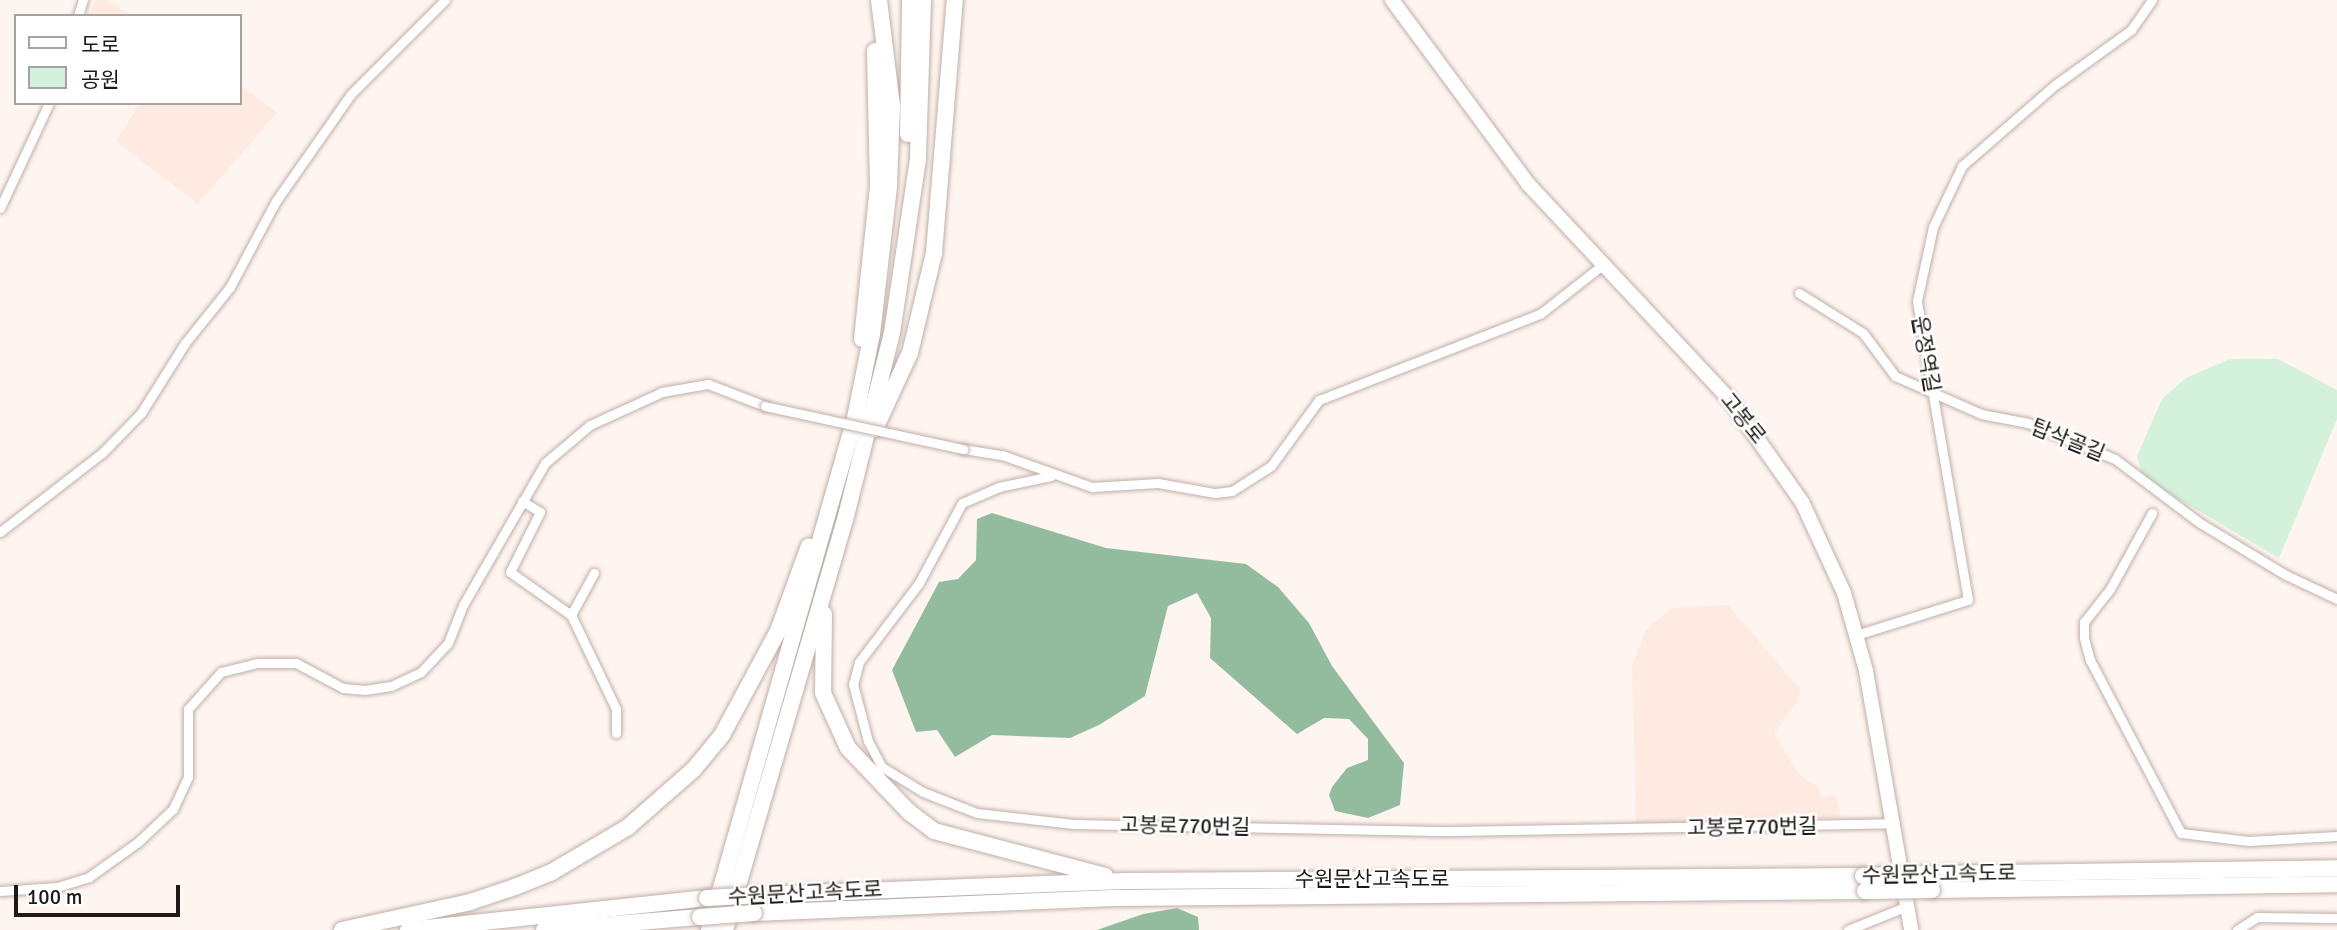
<!DOCTYPE html>
<html>
<head>
<meta charset="utf-8">
<style>
  body { margin:0 }
  #map { position:relative; width:2337px; height:930px; overflow:hidden; background:#fff5f0; font-family:Signika,"Noto Sans KR",sans-serif }
  div>[style] { position:absolute }
  .built>* { inset:0; background:#feeae1 }
  .green>* { inset:0; background:#d3f1db }
  .forest>* { inset:0; background:#93bc9e }
  .roads { filter:drop-shadow(0 0 2px #c0afa8) drop-shadow(0 0 2px #c0afa8) }
  .street>* { height:9px; margin:-4.5px; padding:0 4.5px; transform-origin:4.5px; border-radius:4.5px; background:#fff }
  .primary>* { height:14px; margin:-7px; padding:0 7px; transform-origin:7px; border-radius:7px; background:#fff }
  .highway>* { height:16px; margin:-8px; padding:0 8px; transform-origin:8px; border-radius:8px; background:#fff }
  .bridges { filter:drop-shadow(0 0 2px #c0afa8) drop-shadow(0 0 2px #c0afa8) }
  .street-bridge>* { height:9px; margin:-4.5px; padding:0 4.5px; transform-origin:4.5px; border-radius:4.5px; background:#fff }
  .highway-bridge>* { height:16px; margin:-8px; padding:0 8px; transform-origin:8px; border-radius:8px; background:#fff }
  span { translate:-50% -50%; white-space:nowrap; text-align:center; line-height:1.15; -webkit-text-stroke:5px #fff; paint-order:stroke }
  .street-label { font-size:21px; color:#1e1916 }
  .legend { position:absolute; left:14px; top:14px; width:228px; height:91px; box-sizing:border-box; background:#fff; border:2px solid #a5a3a2; margin:0; padding:9px 12px; list-style:none; font-size:21px; color:#1e1916 }
  .legend li { display:flex; align-items:center; gap:14px; height:35px }
  .legend b { width:35px; border:2px solid #a5a3a2 }
  .scale { position:absolute; left:14px; top:885px; width:166px; height:32px; box-sizing:border-box; border:4px solid #1e1916; border-top:0; padding-left:9px; font-size:21px; line-height:24px; white-space:nowrap; color:#1e1916; -webkit-text-stroke:5px #fff; paint-order:stroke }
</style>
</head>
<body>
<div id="map">
  <div class="built">
    <div style="clip-path:polygon(95px 0,107px 0,133px 16px,89px 16px)"></div>
    <div style="clip-path:polygon(240px 84px,277px 113px,198px 204px,116px 141px,140px 103px,240px 103px)"></div>
    <div style="clip-path:polygon(1728px 605px,1800px 689px,1799px 700px,1774px 734px,1799px 774px,1817px 786px,1822px 798px,1836px 794px,1841px 817px,1636px 824px,1632px 665px,1646px 630px,1672px 608px)"></div>
  </div>
  <div class="green">
    <div style="clip-path:polygon(2230px 359px,2278px 359px,2337px 390px,2337px 419px,2279px 558px,2143px 478px,2137px 456px,2162px 399px,2186px 378px)"></div>
  </div>
  <div class="forest">
    <div style="clip-path:polygon(992px 513px,1106px 548px,1246px 564px,1278px 587px,1309px 623px,1332px 666px,1404px 763px,1400px 805px,1368px 818px,1335px 811px,1329px 795px,1332px 787px,1347px 768px,1368px 760px,1368px 739px,1349px 719px,1324px 718px,1297px 734px,1210px 658px,1211px 618px,1197px 593px,1168px 606px,1145px 696px,1099px 725px,1070px 738px,992px 735px,955px 757px,937px 730px,916px 732px,892px 670px,939px 582px,958px 579px,976px 560px,977px 519px)"></div>
    <div style="clip-path:polygon(1177px 908px,1198px 917px,1199px 930px,1097px 930px,1143px 914px)"></div>
  </div>
  <div class="roads">
    <div class="street">
      <div style="left:78px;top:16px;width:17px;rotate:-73deg"></div>
      <div style="left:0;top:208px;width:116px;rotate:-65deg"></div>
      <div style="left:1799px;top:293px;width:75px;rotate:32deg"></div>
      <div style="left:1863px;top:333px;width:54px;rotate:53.3deg"></div>
      <div style="left:1895px;top:376px;width:94px;rotate:23.8deg"></div>
      <div style="left:1981px;top:414px;width:48px;rotate:10.8deg"></div>
      <div style="left:2028px;top:423px;width:94px;rotate:22.5deg"></div>
      <div style="left:2115px;top:459px;width:106px;rotate:37deg"></div>
      <div style="left:2200px;top:523px;width:100px;rotate:31.2deg"></div>
      <div style="left:2286px;top:575px;width:56px;rotate:25.2deg"></div>
      <div style="left:963px;top:449px;width:39px;rotate:9deg"></div>
      <div style="left:1002px;top:455px;width:96px;rotate:19.6deg"></div>
      <div style="left:1092px;top:487px;width:66px;rotate:-3.5deg"></div>
      <div style="left:1158px;top:483px;width:58px;rotate:10deg"></div>
      <div style="left:1215px;top:493px;width:17px;rotate:-7deg"></div>
      <div style="left:1232px;top:491px;width:46px;rotate:-32.7deg"></div>
      <div style="left:1271px;top:466px;width:82px;rotate:-54deg"></div>
      <div style="left:1319px;top:400px;width:237px;rotate:-21.3deg"></div>
      <div style="left:1540px;top:314px;width:78px;rotate:-38.2deg"></div>
      <div style="left:1051px;top:476px;width:53px;rotate:168.1deg"></div>
      <div style="left:999px;top:487px;width:40px;rotate:156.6deg"></div>
      <div style="left:962px;top:503px;width:91px;rotate:118.3deg"></div>
      <div style="left:919px;top:583px;width:99px;rotate:127.2deg"></div>
      <div style="left:859px;top:662px;width:23px;rotate:105deg"></div>
      <div style="left:853px;top:684px;width:59px;rotate:75.3deg"></div>
      <div style="left:868px;top:741px;width:30px;rotate:62deg"></div>
      <div style="left:882px;top:767px;width:48px;rotate:31.4deg"></div>
      <div style="left:923px;top:792px;width:58px;rotate:21.3deg"></div>
      <div style="left:977px;top:813px;width:97px;rotate:6.5deg"></div>
      <div style="left:1073px;top:824px;width:378px;rotate:1.1deg"></div>
      <div style="left:1451px;top:831px;width:444px;rotate:-1deg"></div>
      <div style="left:522px;top:501px;width:21px;rotate:31deg"></div>
      <div style="left:540px;top:512px;width:67px;rotate:116.6deg"></div>
      <div style="left:510px;top:572px;width:75px;rotate:35.2deg"></div>
      <div style="left:571px;top:615px;width:104px;rotate:64.4deg"></div>
      <div style="left:616px;top:709px;width:24px;rotate:90deg"></div>
      <div style="left:2152px;top:513px;width:87px;rotate:118.9deg"></div>
      <div style="left:2110px;top:589px;width:42px;rotate:128.2deg"></div>
      <div style="left:2084px;top:622px;width:16px;rotate:90deg"></div>
      <div style="left:2084px;top:638px;width:23px;rotate:75deg"></div>
      <div style="left:2090px;top:660px;width:195px;rotate:62.3deg"></div>
      <div style="left:2181px;top:833px;width:68px;rotate:6.7deg"></div>
      <div style="left:2249px;top:841px;width:88px;rotate:-3.3deg"></div>
      <div style="left:0;top:532px;width:129px;rotate:-37.8deg"></div>
      <div style="left:102px;top:453px;width:56px;rotate:-45.7deg"></div>
      <div style="left:141px;top:413px;width:83px;rotate:-57.8deg"></div>
      <div style="left:185px;top:343px;width:72px;rotate:-51.2deg"></div>
      <div style="left:230px;top:287px;width:98px;rotate:-61.9deg"></div>
      <div style="left:276px;top:201px;width:131px;rotate:-55deg"></div>
      <div style="left:351px;top:94px;width:133px;rotate:-45deg"></div>
      <div style="left:571px;top:615px;width:48px;rotate:-61.3deg"></div>
      <div style="left:1856px;top:635px;width:117px;rotate:-17.4deg"></div>
      <div style="left:1968px;top:600px;width:303px;rotate:-99.7deg"></div>
      <div style="left:1917px;top:301px;width:76px;rotate:-77.8deg"></div>
      <div style="left:1933px;top:227px;width:68px;rotate:-64.6deg"></div>
      <div style="left:1962px;top:166px;width:123px;rotate:-41.1deg"></div>
      <div style="left:2055px;top:85px;width:94px;rotate:-35.9deg"></div>
      <div style="left:2131px;top:30px;width:37px;rotate:-55deg"></div>
      <div style="left:0;top:891px;width:57px;rotate:-4deg"></div>
      <div style="left:57px;top:887px;width:34px;rotate:-17deg"></div>
      <div style="left:89px;top:877px;width:60px;rotate:-35.5deg"></div>
      <div style="left:138px;top:842px;width:48px;rotate:-43.3deg"></div>
      <div style="left:173px;top:809px;width:35px;rotate:-65deg"></div>
      <div style="left:188px;top:777px;width:68px;rotate:-90deg"></div>
      <div style="left:188px;top:709px;width:50px;rotate:-48.3deg"></div>
      <div style="left:221px;top:672px;width:37px;rotate:-14deg"></div>
      <div style="left:257px;top:663px;width:39px"></div>
      <div style="left:296px;top:663px;width:53px;rotate:28deg"></div>
      <div style="left:343px;top:688px;width:22px;rotate:5deg"></div>
      <div style="left:365px;top:690px;width:26px;rotate:-9deg"></div>
      <div style="left:391px;top:686px;width:33px;rotate:-25deg"></div>
      <div style="left:421px;top:672px;width:40px;rotate:-47deg"></div>
      <div style="left:448px;top:643px;width:41px;rotate:-68.5deg"></div>
      <div style="left:463px;top:605px;width:164px;rotate:-60deg"></div>
      <div style="left:545px;top:463px;width:59px;rotate:-40.2deg"></div>
      <div style="left:590px;top:425px;width:79px;rotate:-24.6deg"></div>
      <div style="left:662px;top:392px;width:47px;rotate:-9.9deg"></div>
      <div style="left:708px;top:384px;width:61px;rotate:21.1deg"></div>
      <div style="left:1848px;top:930px;width:64px;rotate:-22.1deg"></div>
      <div style="left:2237px;top:930px;width:24px;rotate:-33deg"></div>
      <div style="left:2257px;top:917px;width:80px;rotate:0.7deg"></div>
    </div>
    <div class="primary">
      <div style="left:1392px;top:0;width:229px;rotate:53.5deg"></div>
      <div style="left:1528px;top:184px;width:296px;rotate:46.9deg"></div>
      <div style="left:1730px;top:400px;width:125px;rotate:54.8deg"></div>
      <div style="left:1802px;top:502px;width:100px;rotate:65.2deg"></div>
      <div style="left:1844px;top:593px;width:81px;rotate:74.2deg"></div>
      <div style="left:1866px;top:671px;width:263px;rotate:80.1deg"></div>
    </div>
    <div class="highway">
      <div style="left:908px;top:134px;width:134px;rotate:-89.1deg"></div>
      <div style="left:862px;top:339px;width:154px;rotate:-84deg"></div>
      <div style="left:878px;top:186px;width:135px;rotate:-91.3deg"></div>
      <div style="left:875px;top:429px;width:84px;rotate:-65.3deg"></div>
      <div style="left:910px;top:353px;width:103px;rotate:-76.5deg"></div>
      <div style="left:934px;top:253px;width:254px;rotate:-85.3deg"></div>
      <div style="left:824px;top:614px;width:79px;rotate:90.7deg"></div>
      <div style="left:823px;top:693px;width:60px;rotate:65.6deg"></div>
      <div style="left:848px;top:748px;width:88px;rotate:46.4deg"></div>
      <div style="left:909px;top:812px;width:31px;rotate:37deg"></div>
      <div style="left:934px;top:831px;width:177px;rotate:14.7deg"></div>
      <div style="left:1929px;top:874px;width:408px;rotate:-0.8deg"></div>
      <div style="left:1932px;top:890px;width:405px;rotate:-0.8deg"></div>
      <div style="left:759px;top:895px;width:365px;rotate:-2.2deg"></div>
      <div style="left:1124px;top:881px;width:739px;rotate:-0.39deg"></div>
      <div style="left:754px;top:913px;width:360px;rotate:-2.4deg"></div>
      <div style="left:1114px;top:898px;width:751px;rotate:-0.53deg"></div>
      <div style="left:342px;top:930px;width:131px;rotate:-12.3deg"></div>
      <div style="left:470px;top:902px;width:47px;rotate:-18.4deg"></div>
      <div style="left:515px;top:887px;width:38px;rotate:-22deg"></div>
      <div style="left:550px;top:873px;width:91px;rotate:-30.5deg"></div>
      <div style="left:628px;top:827px;width:88px;rotate:-41.3deg"></div>
      <div style="left:694px;top:769px;width:44px;rotate:-50.5deg"></div>
      <div style="left:722px;top:735px;width:118px;rotate:-61.7deg"></div>
      <div style="left:778px;top:631px;width:90px;rotate:-70deg"></div>
      <div style="left:408px;top:930px;width:301px;rotate:-6.1deg"></div>
      <div style="left:544px;top:930px;width:157px;rotate:-4.8deg"></div>
      <div style="left:709px;top:930px;width:532px;rotate:-74.08deg"></div>
      <div style="left:855px;top:418px;width:86px;rotate:-78.6deg"></div>
      <div style="left:872px;top:334px;width:148px;rotate:-83.4deg"></div>
      <div style="left:889px;top:187px;width:81px;rotate:-87.9deg"></div>
      <div style="left:892px;top:106px;width:107px;rotate:-97deg"></div>
      <div style="left:725px;top:930px;width:427px;rotate:-73.7deg"></div>
      <div style="left:845px;top:520px;width:193px;rotate:-75.9deg"></div>
      <div style="left:892px;top:333px;width:177px;rotate:-81.5deg"></div>
      <div style="left:918px;top:158px;width:158px;rotate:-88.2deg"></div>
    </div>
  </div>
  <div class="bridges">
    <div class="street-bridge">
      <div style="left:765px;top:406px;width:203px;rotate:12.3deg"></div>
    </div>
    <div class="highway-bridge">
      <div style="left:1863px;top:876px;width:66px;rotate:-1.7deg"></div>
      <div style="left:1865px;top:891px;width:67px;rotate:-0.9deg"></div>
      <div style="left:707px;top:898px;width:52px;rotate:-3.3deg"></div>
      <div style="left:700px;top:917px;width:54px;rotate:-4.2deg"></div>
    </div>
  </div>
  <div class="street-label">
    <span style="left:1926px;top:354px;rotate:80deg">운정역길</span>
    <span style="left:1743px;top:418px;rotate:51deg">고봉로</span>
    <span style="left:2068px;top:440px;rotate:22deg">탑삭골길</span>
    <span style="left:1185px;top:826px;rotate:1deg">고봉로770번길</span>
    <span style="left:1752px;top:827px;rotate:-1deg">고봉로770번길</span>
    <span style="left:1939px;top:874px;rotate:-1deg">수원문산고속도로</span>
    <span style="left:1372px;top:879px">수원문산고속도로</span>
    <span style="left:805px;top:893px;rotate:-3deg">수원문산고속도로</span>
  </div>
  <ul class="legend">
  <li><b style="height:9px;background:#fff"></b>도로</li>
  <li><b style="height:19px;background:#d3f1db"></b>공원</li>
  </ul>
  <div class="scale">100 m</div>
</div>
</body>
</html>
